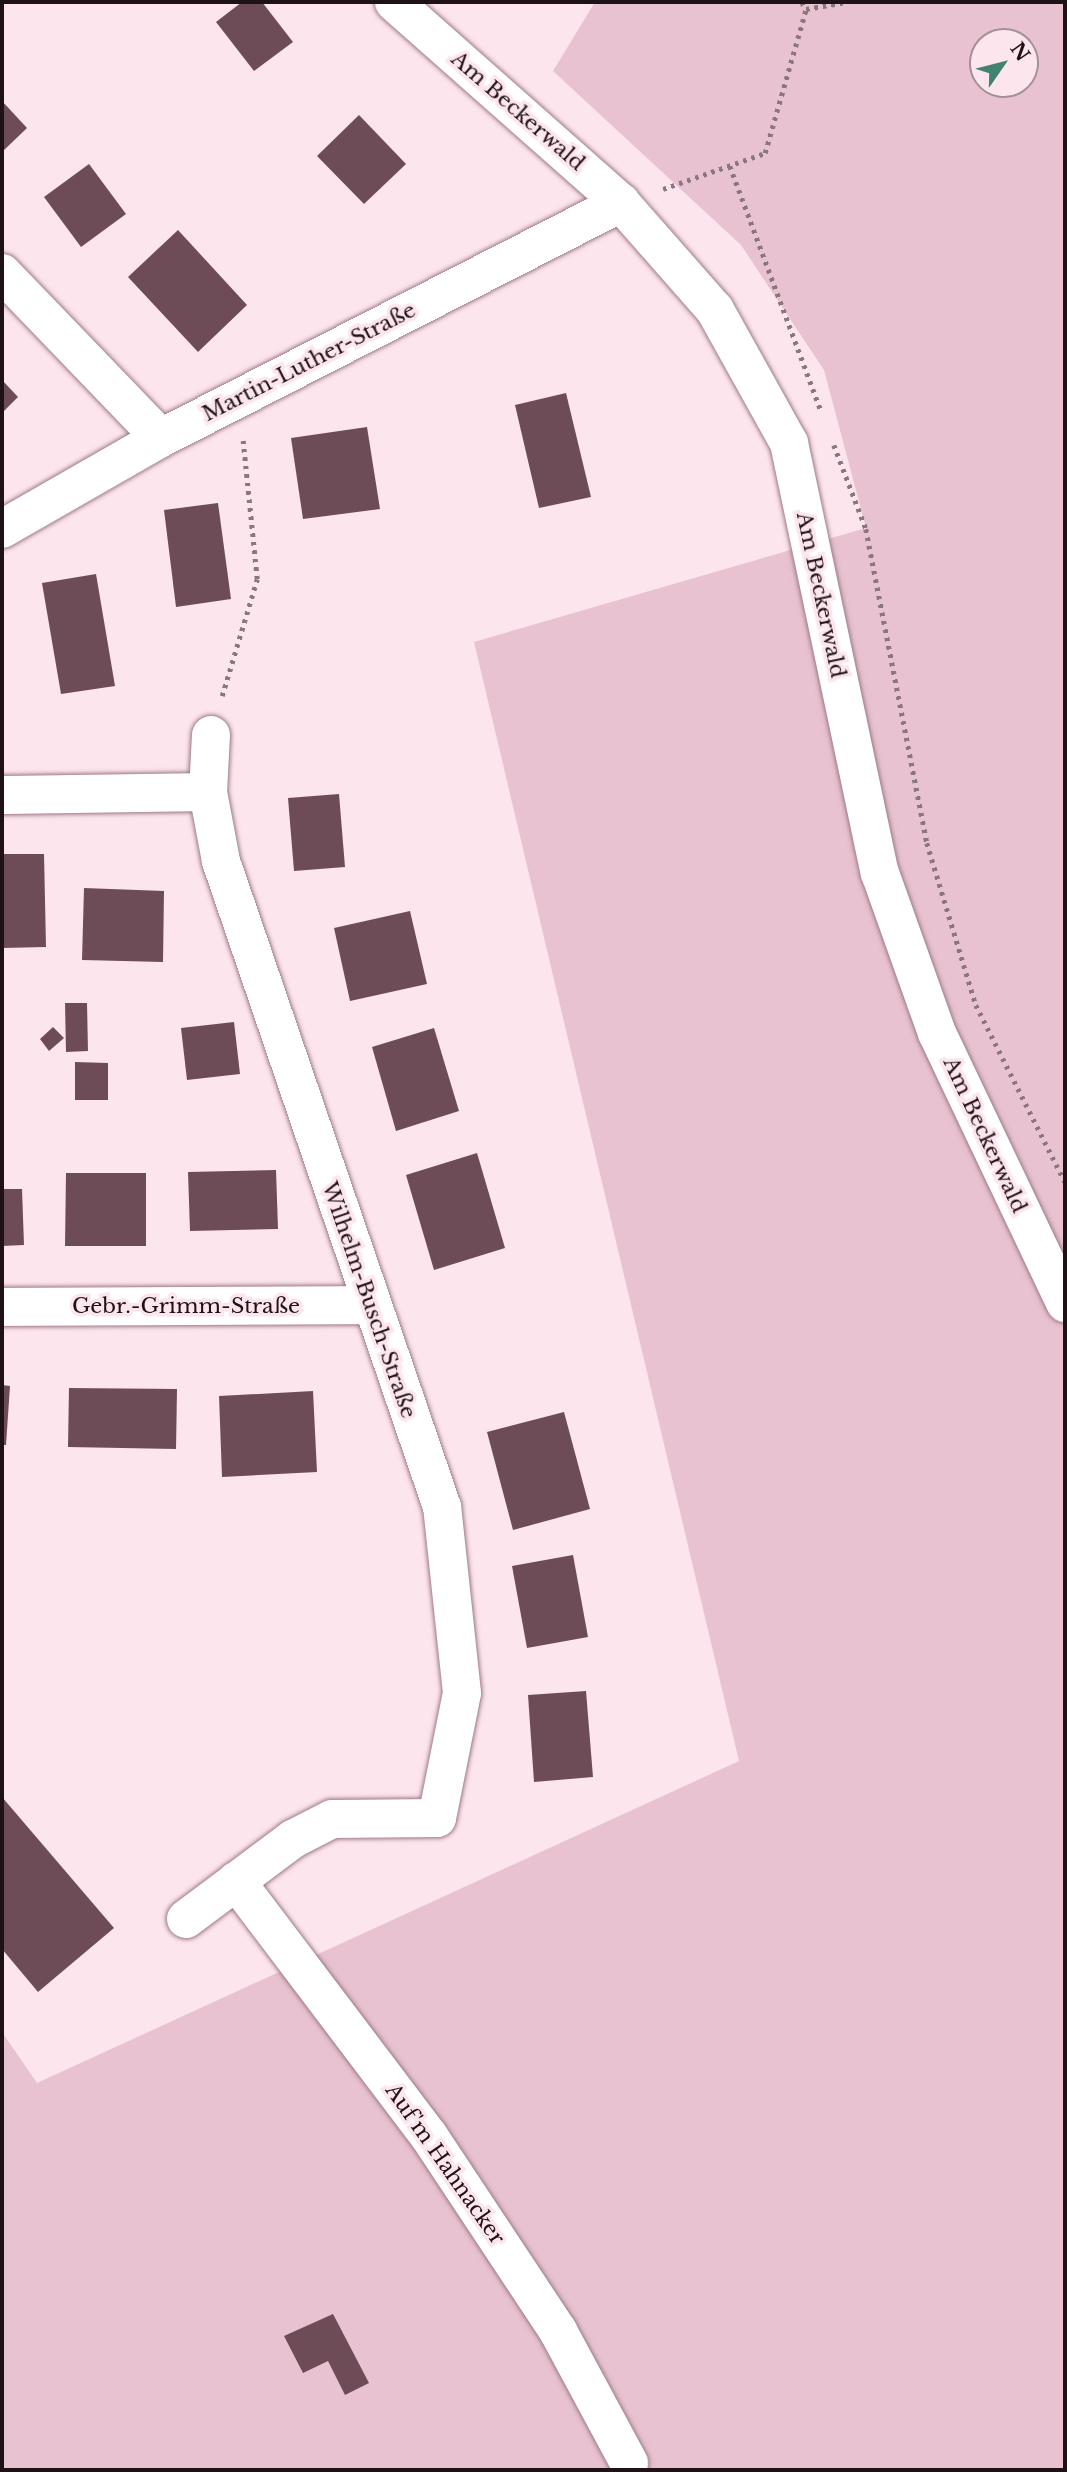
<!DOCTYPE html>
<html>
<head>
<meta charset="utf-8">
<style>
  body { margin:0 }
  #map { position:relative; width:1067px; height:2472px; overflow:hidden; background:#fde5ed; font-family:"Libre Baskerville",serif }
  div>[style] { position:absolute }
  .green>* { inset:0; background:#e8c2d0 }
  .building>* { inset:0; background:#6d4c58 }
  .path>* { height:4.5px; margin-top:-2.25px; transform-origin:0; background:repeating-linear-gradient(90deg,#89777e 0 3.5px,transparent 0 8.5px) }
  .roads { filter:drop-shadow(0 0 2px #9d7a87) drop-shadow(0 0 2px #9d7a87) }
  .minor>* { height:38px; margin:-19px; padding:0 19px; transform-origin:19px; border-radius:19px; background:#fff }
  span { translate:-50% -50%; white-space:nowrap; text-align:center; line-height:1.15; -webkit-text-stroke:7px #fde5ed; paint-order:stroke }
  .street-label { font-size:21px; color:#1f1217 }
  .frame { position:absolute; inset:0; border:4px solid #1f1217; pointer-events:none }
  .north { position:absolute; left:969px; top:28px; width:70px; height:70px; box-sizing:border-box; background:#fde5ed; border:2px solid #a49197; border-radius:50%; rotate:55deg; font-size:19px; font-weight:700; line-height:28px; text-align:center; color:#1f1217 }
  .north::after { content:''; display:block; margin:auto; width:24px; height:32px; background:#418271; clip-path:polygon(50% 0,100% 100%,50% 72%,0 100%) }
</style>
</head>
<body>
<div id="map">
  <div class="green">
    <div style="clip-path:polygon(evenodd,595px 2px,1065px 2px,1065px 2470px,2px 2470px,2px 2032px,37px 2083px,739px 1761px,474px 642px,866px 528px,824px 370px,741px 245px,553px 71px,595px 2px,983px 42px,1025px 42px,1025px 84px,983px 84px,983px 42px)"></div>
  </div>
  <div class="building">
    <div style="clip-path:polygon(242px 2px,262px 2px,293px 42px,254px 71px,216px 22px)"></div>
    <div style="clip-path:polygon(2px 101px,27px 128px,2px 152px)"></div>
    <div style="clip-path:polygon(359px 115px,406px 164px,364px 204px,317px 156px)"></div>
    <div style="clip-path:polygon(89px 164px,126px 214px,81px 247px,44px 197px)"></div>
    <div style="clip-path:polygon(178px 230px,247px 305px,198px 352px,128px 277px)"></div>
    <div style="clip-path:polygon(2px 380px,18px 397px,2px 413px)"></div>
    <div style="clip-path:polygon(566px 393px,591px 497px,539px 508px,515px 405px)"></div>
    <div style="clip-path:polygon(367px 427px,380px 509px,303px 519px,291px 438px)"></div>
    <div style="clip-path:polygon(218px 503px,231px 599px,176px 607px,164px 510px)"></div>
    <div style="clip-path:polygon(96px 574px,115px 686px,61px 694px,42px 583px)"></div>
    <div style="clip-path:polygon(339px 794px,345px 867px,294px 871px,288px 798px)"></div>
    <div style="clip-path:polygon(2px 854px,44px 854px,46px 947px,2px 948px)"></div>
    <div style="clip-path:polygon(84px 888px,164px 891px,163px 962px,82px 960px)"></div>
    <div style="clip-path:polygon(410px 911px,427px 984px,350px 1001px,334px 928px)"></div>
    <div style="clip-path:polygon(65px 1003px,87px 1003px,88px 1051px,66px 1052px)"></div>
    <div style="clip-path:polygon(234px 1022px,240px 1074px,187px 1080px,181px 1028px)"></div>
    <div style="clip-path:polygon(53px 1027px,64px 1038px,49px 1051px,40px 1039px)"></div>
    <div style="clip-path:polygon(434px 1028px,459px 1111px,396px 1131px,372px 1047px)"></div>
    <div style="clip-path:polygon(75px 1062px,108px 1063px,108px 1100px,75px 1100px)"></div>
    <div style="clip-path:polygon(477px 1153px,505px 1248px,434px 1270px,406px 1175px)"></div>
    <div style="clip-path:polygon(276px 1170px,278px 1229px,190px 1231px,188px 1172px)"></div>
    <div style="clip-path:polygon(66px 1173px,146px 1173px,146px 1246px,65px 1246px)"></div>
    <div style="clip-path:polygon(2px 1189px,22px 1189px,24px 1245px,2px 1246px)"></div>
    <div style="clip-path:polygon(2px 1385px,10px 1386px,6px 1445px,2px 1445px)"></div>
    <div style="clip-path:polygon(69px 1388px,177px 1389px,176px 1449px,68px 1447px)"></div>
    <div style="clip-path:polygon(313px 1391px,317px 1472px,222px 1477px,219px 1396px)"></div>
    <div style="clip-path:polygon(564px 1412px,590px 1509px,513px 1530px,487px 1432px)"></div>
    <div style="clip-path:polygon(573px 1555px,588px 1637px,527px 1648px,512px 1566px)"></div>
    <div style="clip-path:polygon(586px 1691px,593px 1777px,534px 1782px,528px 1695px)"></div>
    <div style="clip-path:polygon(2px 1797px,114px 1928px,38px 1992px,2px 1949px)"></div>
    <div style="clip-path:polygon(333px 2314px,369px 2383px,345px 2395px,328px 2361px,303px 2373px,284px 2336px)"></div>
  </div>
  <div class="path">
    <div style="left:802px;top:2px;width:8px;rotate:60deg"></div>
    <div style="left:730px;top:166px;width:261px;rotate:69.6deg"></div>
    <div style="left:663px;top:189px;width:108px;rotate:-19.4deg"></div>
    <div style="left:765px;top:153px;width:150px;rotate:-74.1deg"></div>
    <div style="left:806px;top:9px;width:39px;rotate:-10deg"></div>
    <div style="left:834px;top:445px;width:90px;rotate:69.1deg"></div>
    <div style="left:866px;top:529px;width:320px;rotate:79deg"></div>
    <div style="left:927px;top:843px;width:169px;rotate:73.2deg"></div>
    <div style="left:976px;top:1005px;width:198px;rotate:63.3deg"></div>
    <div style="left:222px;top:696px;width:122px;rotate:-73.3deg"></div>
    <div style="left:257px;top:579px;width:139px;rotate:-95.8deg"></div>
  </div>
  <div class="roads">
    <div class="minor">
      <div style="left:394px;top:2px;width:303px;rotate:41.5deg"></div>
      <div style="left:621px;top:203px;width:142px;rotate:48.7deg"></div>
      <div style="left:715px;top:310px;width:152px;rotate:60.9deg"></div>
      <div style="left:789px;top:443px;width:440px;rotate:78.1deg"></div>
      <div style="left:880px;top:873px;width:170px;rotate:70.4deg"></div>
      <div style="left:937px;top:1033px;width:299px;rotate:64.6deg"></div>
      <div style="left:2px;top:273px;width:229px;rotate:46.1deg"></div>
      <div style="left:2px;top:529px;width:183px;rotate:-29.8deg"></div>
      <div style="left:161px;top:438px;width:517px;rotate:-27.06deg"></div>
      <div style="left:2px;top:795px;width:206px;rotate:-0.8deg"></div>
      <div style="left:2px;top:1307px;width:368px;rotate:-0.3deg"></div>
      <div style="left:236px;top:1881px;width:320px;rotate:52.9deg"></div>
      <div style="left:429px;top:2136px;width:234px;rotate:56.5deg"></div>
      <div style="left:558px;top:2331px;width:150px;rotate:61.7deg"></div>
      <div style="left:186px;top:1919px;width:134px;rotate:-36.8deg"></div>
      <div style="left:293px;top:1839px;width:44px;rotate:-27.1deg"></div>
      <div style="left:332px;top:1819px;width:105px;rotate:-0.5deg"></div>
      <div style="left:437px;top:1818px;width:127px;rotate:-78.7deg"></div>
      <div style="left:462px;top:1693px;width:187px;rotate:-96.1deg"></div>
      <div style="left:442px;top:1507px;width:683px;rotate:-108.89deg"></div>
      <div style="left:221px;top:861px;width:70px;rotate:-100.7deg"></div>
      <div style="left:208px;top:792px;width:57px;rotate:-87deg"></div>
    </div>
  </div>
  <div class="street-label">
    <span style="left:518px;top:111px;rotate:41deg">Am Beckerwald</span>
    <span style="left:309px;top:362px;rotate:-27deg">Martin-Luther-Straße</span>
    <span style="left:821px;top:595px;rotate:78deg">Am Beckerwald</span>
    <span style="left:985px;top:1135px;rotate:65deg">Am Beckerwald</span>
    <span style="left:369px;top:1300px;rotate:71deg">Wilhelm-Busch-Straße</span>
    <span style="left:186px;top:1306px">Gebr.-Grimm-Straße</span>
    <span style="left:445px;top:2164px;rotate:55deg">Auf'm Hahnacker</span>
  </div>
  <div class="frame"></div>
  <div class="north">N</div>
</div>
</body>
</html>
